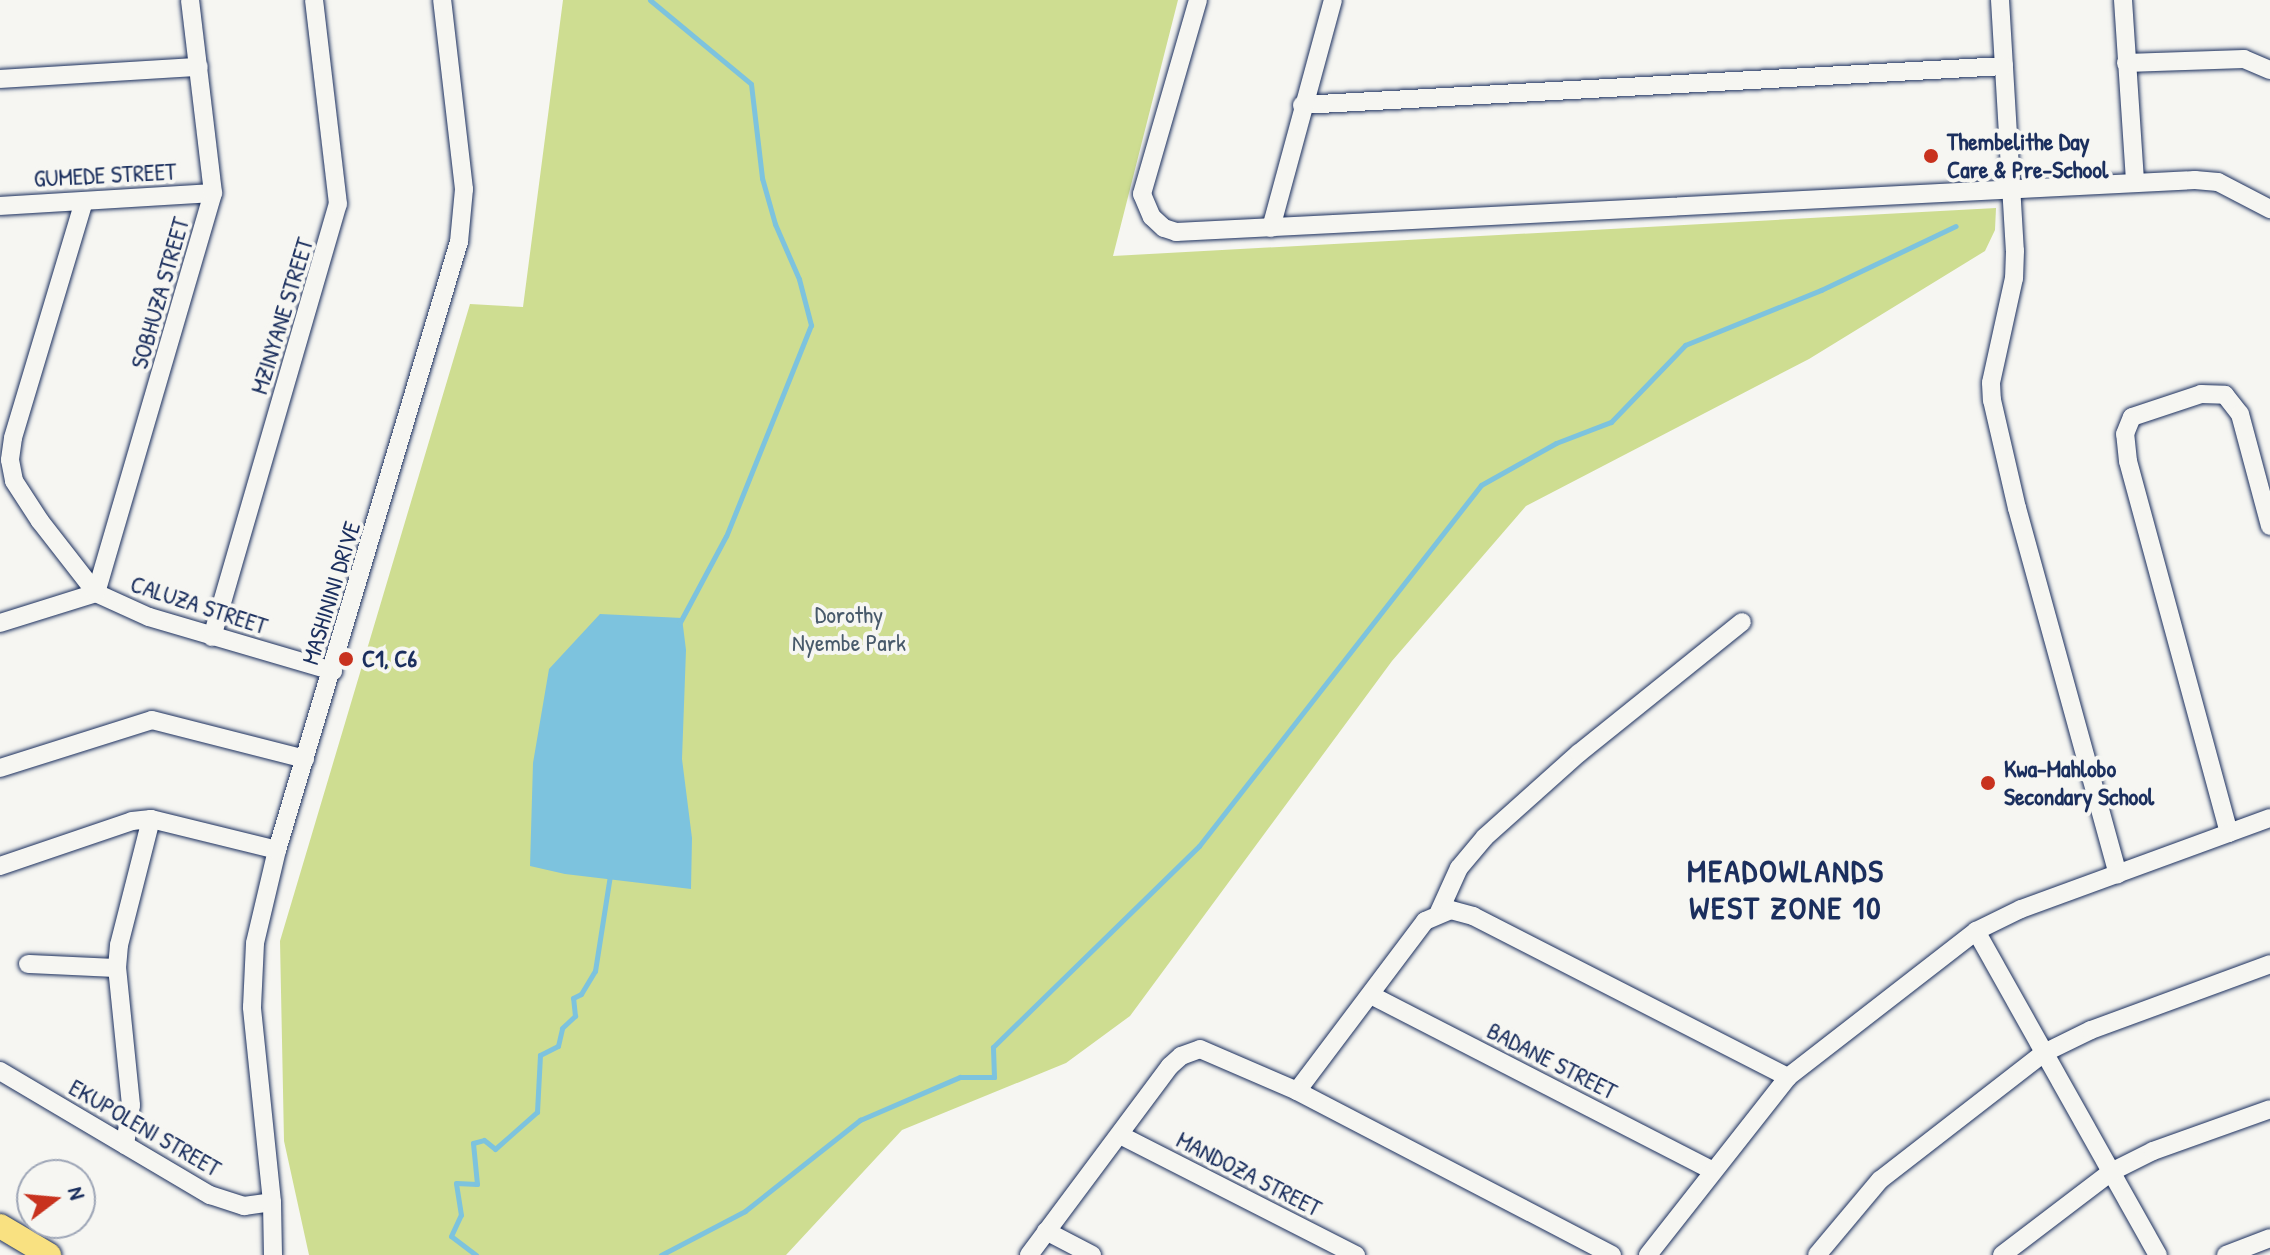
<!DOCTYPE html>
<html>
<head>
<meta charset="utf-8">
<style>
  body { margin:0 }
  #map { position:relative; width:2270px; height:1255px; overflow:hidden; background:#f6f6f2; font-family:"Patrick Hand",sans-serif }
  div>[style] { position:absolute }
  .green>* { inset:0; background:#cedd91 }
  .water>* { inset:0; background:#7dc3de }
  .stream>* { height:5px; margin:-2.5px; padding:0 2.5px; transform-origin:2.5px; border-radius:2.5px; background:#7dc3de }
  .roads { filter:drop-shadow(0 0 2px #1b2f5e) drop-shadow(0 0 2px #1b2f5e) }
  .minor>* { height:18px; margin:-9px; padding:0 9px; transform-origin:9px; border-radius:9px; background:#f6f6f2 }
  .major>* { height:24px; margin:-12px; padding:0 12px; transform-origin:12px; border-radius:12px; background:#f9e181 }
  .dots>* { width:22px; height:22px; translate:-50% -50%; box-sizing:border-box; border:4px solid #f6f6f2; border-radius:50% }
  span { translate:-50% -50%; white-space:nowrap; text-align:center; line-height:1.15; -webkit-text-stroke:8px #f6f6f2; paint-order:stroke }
  .poi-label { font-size:24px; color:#1b2f5e; font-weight:700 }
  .left { translate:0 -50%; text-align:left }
  .street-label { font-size:24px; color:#1b2f5e }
  .park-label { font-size:24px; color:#485a6b }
  .district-label { font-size:32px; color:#1b2f5e; font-weight:700; letter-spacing:2px }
  .north { position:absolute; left:16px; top:1159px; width:80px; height:80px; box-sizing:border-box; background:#f6f6f2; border:2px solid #9ea6b7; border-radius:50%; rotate:74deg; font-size:22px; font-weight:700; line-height:32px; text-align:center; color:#1b2f5e }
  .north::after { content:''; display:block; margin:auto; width:28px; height:36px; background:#c8321e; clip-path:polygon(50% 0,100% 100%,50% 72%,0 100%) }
</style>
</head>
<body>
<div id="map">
  <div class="green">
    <div style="clip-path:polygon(563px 0,1178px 0,1113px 256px,1996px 208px,1995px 230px,1985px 251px,1809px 359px,1526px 506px,1392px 661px,1130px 1016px,1066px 1063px,902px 1130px,786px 1255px,309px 1255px,284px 1141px,280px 941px,470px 304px,523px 307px)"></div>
  </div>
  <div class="water">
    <div style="clip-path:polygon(600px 614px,682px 618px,686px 650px,682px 759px,692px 838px,691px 889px,565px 874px,530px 866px,533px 763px,549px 669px)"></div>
  </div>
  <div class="stream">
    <div style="left:650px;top:0;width:131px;rotate:39.7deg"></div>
    <div style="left:751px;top:84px;width:95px;rotate:83.3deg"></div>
    <div style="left:762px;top:178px;width:48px;rotate:74.2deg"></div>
    <div style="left:775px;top:224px;width:60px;rotate:66.4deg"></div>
    <div style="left:799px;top:279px;width:48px;rotate:75.4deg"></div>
    <div style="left:811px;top:325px;width:227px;rotate:111.9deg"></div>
    <div style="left:726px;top:536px;width:98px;rotate:118.1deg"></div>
    <div style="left:476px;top:1255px;width:31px;rotate:-143deg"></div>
    <div style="left:451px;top:1236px;width:23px;rotate:-65deg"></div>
    <div style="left:461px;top:1215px;width:32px;rotate:-99deg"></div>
    <div style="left:456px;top:1183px;width:21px;rotate:3deg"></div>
    <div style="left:477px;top:1184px;width:41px;rotate:-95.6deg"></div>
    <div style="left:473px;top:1143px;width:11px;rotate:-15deg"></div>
    <div style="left:484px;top:1140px;width:14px;rotate:39deg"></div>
    <div style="left:495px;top:1149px;width:56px;rotate:-41.4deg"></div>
    <div style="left:537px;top:1112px;width:57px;rotate:-87deg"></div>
    <div style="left:540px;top:1055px;width:20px;rotate:-27deg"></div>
    <div style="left:558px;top:1046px;width:18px;rotate:-77deg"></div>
    <div style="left:562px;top:1028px;width:18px;rotate:-43deg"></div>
    <div style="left:575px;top:1016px;width:18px;rotate:-96deg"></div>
    <div style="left:573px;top:998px;width:9px;rotate:-27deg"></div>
    <div style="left:581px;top:994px;width:27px;rotate:-59deg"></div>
    <div style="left:595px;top:971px;width:97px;rotate:-81.1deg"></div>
    <div style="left:661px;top:1255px;width:95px;rotate:-27.6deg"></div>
    <div style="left:745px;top:1211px;width:147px;rotate:-38.4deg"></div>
    <div style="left:860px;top:1120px;width:109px;rotate:-23.3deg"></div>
    <div style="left:960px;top:1077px;width:34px"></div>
    <div style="left:994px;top:1077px;width:30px;rotate:-92deg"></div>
    <div style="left:993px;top:1047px;width:288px;rotate:-44.3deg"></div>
    <div style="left:1199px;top:846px;width:458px;rotate:-52deg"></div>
    <div style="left:1481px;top:485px;width:86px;rotate:-29.2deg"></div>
    <div style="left:1556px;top:443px;width:59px;rotate:-20.9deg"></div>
    <div style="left:1611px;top:422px;width:107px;rotate:-46.1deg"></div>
    <div style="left:1685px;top:345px;width:147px;rotate:-22deg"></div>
    <div style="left:1821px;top:290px;width:149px;rotate:-25.4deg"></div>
  </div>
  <div class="roads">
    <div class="minor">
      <div style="left:1198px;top:0;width:202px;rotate:106.1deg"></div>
      <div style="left:1142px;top:194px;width:25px;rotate:67deg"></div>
      <div style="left:1152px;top:217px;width:16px;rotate:43deg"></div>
      <div style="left:1164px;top:228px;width:13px;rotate:18deg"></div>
      <div style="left:1176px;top:232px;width:1020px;rotate:-2.92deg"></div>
      <div style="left:2195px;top:180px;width:23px;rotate:5deg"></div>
      <div style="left:2218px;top:182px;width:59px;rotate:27.4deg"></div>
      <div style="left:2000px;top:0;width:251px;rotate:86.6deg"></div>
      <div style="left:2015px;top:251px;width:27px;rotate:92deg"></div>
      <div style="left:2014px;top:278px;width:107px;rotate:102.4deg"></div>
      <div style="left:1991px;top:383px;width:17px;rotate:87deg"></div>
      <div style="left:1992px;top:400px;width:111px;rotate:77deg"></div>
      <div style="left:2017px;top:508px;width:380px;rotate:74.6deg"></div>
      <div style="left:2123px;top:0;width:183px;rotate:86.2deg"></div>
      <div style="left:2126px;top:63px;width:118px;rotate:-1.9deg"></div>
      <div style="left:2244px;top:59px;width:28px;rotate:23deg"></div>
      <div style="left:0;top:79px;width:199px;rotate:-3.5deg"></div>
      <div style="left:1302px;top:105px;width:703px;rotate:-3.18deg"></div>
      <div style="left:84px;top:201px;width:247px;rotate:106.7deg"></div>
      <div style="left:13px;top:438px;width:22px;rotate:98deg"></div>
      <div style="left:10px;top:460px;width:21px;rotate:79deg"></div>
      <div style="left:14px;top:481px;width:48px;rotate:57deg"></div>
      <div style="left:40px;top:521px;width:91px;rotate:52.1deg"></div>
      <div style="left:96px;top:593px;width:58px;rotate:24.4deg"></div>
      <div style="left:149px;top:617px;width:192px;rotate:16.4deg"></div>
      <div style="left:0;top:206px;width:213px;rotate:-3.5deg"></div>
      <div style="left:1271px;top:228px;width:236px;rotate:-74.8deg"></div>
      <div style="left:0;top:623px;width:101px;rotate:-17.4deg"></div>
      <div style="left:96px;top:593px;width:417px;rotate:-73.7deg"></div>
      <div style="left:213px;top:193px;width:194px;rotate:-96.8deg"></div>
      <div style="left:212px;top:637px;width:451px;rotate:-73.8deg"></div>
      <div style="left:338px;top:204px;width:205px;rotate:-96.7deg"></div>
      <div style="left:0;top:768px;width:159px;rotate:-17.5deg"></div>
      <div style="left:152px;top:720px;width:158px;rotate:14.3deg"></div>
      <div style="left:2229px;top:833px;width:385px;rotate:-105.2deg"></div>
      <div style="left:2128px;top:461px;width:27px;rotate:-96deg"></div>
      <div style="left:2125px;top:434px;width:18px;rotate:-68deg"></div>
      <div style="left:2132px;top:417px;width:73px;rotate:-18.4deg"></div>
      <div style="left:2201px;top:394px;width:24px;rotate:2deg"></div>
      <div style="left:2225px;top:395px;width:24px;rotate:52deg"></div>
      <div style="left:2240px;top:414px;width:116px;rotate:75deg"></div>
      <div style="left:0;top:866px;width:139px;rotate:-18.8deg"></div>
      <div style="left:132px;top:821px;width:19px;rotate:-6deg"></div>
      <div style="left:151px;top:819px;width:130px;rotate:13.8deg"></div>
      <div style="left:1439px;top:912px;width:48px;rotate:-65.6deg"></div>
      <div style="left:1459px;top:868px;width:40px;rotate:-50deg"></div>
      <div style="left:1485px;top:837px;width:126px;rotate:-41.8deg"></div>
      <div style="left:1579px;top:753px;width:209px;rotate:-38.8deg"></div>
      <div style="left:1976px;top:931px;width:372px;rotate:60.7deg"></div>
      <div style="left:28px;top:964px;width:89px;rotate:2.6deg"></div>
      <div style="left:1371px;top:995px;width:383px;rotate:27.2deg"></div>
      <div style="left:0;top:1071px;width:244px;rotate:30.6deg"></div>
      <div style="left:210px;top:1195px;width:36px;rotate:18deg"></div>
      <div style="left:244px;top:1206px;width:28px;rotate:-8deg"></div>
      <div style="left:1297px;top:1091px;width:213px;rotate:-53deg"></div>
      <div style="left:1425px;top:921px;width:28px;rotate:-23deg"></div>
      <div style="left:1451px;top:910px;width:23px;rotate:15deg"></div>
      <div style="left:1473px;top:916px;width:354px;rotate:27.1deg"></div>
      <div style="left:1120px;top:1135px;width:265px;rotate:27deg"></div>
      <div style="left:125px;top:1145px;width:40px;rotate:-81.5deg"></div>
      <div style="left:131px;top:1105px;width:138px;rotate:-95.8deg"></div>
      <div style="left:117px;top:968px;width:23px;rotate:-85deg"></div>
      <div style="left:119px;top:945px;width:130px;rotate:-75.7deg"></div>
      <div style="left:1046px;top:1231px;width:52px;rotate:27.6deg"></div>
      <div style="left:273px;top:1255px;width:53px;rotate:-91.1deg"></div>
      <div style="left:272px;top:1202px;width:196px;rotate:-95.9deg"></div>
      <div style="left:252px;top:1007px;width:64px;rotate:-87.3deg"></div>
      <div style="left:255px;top:943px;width:96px;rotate:-76.7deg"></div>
      <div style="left:277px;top:850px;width:635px;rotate:-73.34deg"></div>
      <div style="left:459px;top:242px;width:53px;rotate:-84.6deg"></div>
      <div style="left:464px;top:189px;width:190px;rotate:-96.6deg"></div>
      <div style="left:1029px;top:1255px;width:236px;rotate:-53.3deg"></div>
      <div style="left:1170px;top:1066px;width:15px;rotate:-42deg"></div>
      <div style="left:1181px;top:1056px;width:20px;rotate:-20deg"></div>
      <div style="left:1200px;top:1049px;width:106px;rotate:23.4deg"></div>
      <div style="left:1297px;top:1091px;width:355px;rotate:27.5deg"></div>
      <div style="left:1648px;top:1255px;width:226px;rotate:-51.8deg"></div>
      <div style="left:1788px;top:1077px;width:238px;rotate:-37.8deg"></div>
      <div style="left:1976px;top:931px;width:50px;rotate:-26.1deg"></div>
      <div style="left:2021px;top:909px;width:265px;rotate:-20.1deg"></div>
      <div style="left:1817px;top:1255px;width:98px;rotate:-50deg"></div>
      <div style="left:1880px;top:1180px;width:207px;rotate:-37.8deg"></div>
      <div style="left:2044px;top:1053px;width:52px;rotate:-26.1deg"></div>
      <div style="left:2091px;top:1030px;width:191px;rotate:-20.2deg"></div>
      <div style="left:2002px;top:1255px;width:137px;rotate:-37.3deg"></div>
      <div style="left:2111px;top:1172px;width:47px;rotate:-26.6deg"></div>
      <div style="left:2153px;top:1151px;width:124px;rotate:-19.7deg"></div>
      <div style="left:2226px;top:1255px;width:47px;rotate:-21.1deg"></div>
    </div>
    <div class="major">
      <div style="left:0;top:1226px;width:57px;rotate:30.6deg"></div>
    </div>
  </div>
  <div class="dots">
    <div style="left:1931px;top:156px;background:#c8321e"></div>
    <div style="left:346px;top:659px;background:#c8321e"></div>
    <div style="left:1988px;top:783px;background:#c8321e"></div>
  </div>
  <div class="poi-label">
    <span class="left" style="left:1947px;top:156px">Thembelithe Day<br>Care &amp; Pre-School</span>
    <span class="left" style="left:362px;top:659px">C1, C6</span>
    <span class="left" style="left:2004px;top:783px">Kwa-Mahlobo<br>Secondary School</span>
  </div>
  <div class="street-label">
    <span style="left:105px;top:175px;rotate:-3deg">GUMEDE STREET</span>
    <span style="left:160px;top:293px;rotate:-74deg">SOBHUZA STREET</span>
    <span style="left:282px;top:316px;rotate:-73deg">MZINYANE STREET</span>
    <span style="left:331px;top:593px;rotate:-73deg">MASHININI DRIVE</span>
    <span style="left:199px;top:605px;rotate:18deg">CALUZA STREET</span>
    <span style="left:1552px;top:1061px;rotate:27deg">BADANE STREET</span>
    <span style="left:145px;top:1128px;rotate:30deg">EKUPOLENI STREET</span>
    <span style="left:1249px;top:1174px;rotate:27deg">MANDOZA STREET</span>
  </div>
  <div class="park-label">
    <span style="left:849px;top:629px">Dorothy<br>Nyembe Park</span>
  </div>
  <div class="district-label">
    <span style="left:1786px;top:890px">MEADOWLANDS<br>WEST ZONE 10</span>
  </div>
  <div class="north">N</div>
</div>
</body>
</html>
